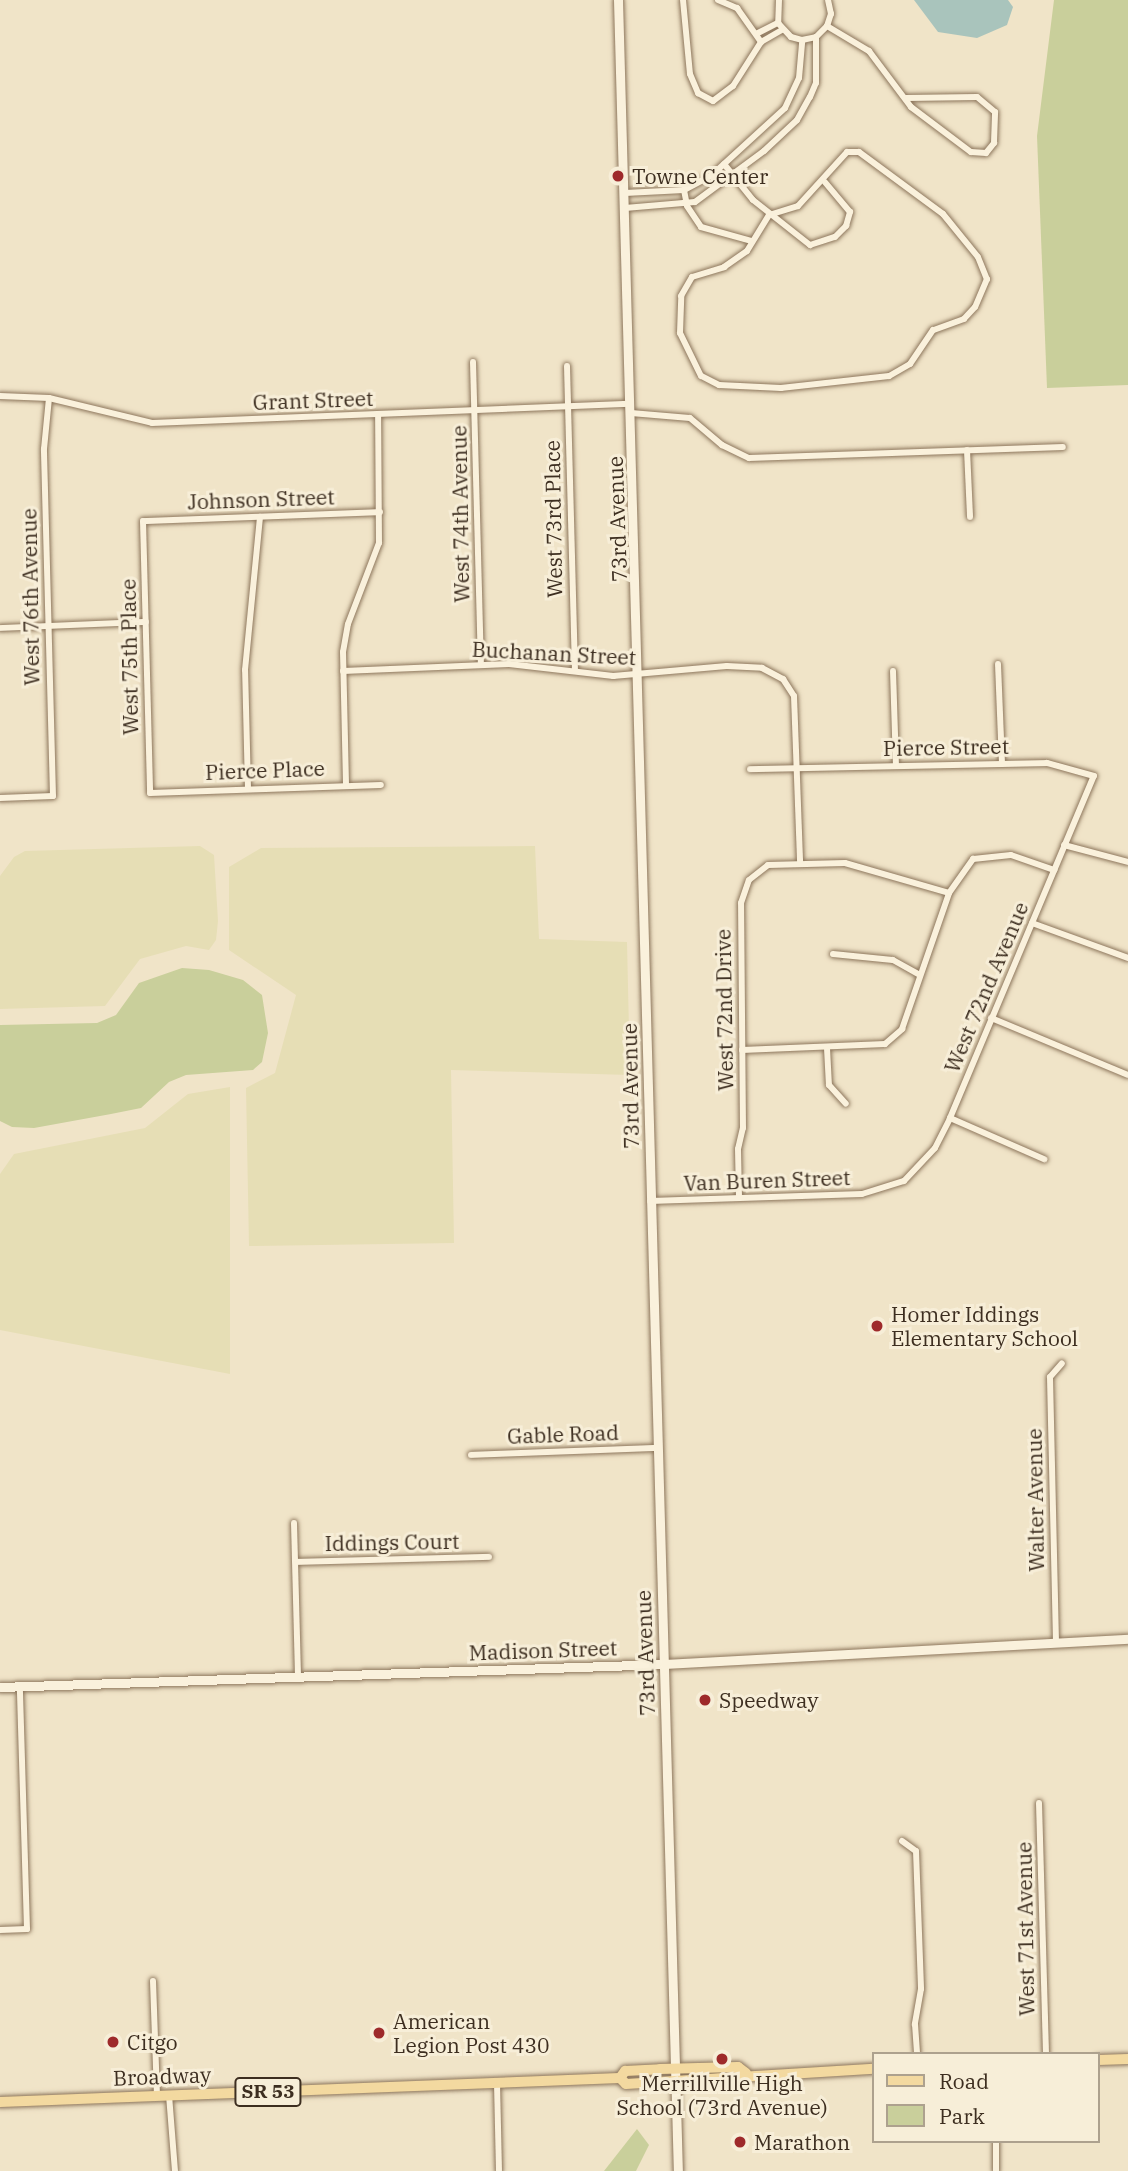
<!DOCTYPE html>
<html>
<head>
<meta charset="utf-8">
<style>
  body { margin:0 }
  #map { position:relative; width:1128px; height:2171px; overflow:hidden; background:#f0e4c8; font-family:"IBM Plex Serif",serif }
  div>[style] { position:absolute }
  .farmland>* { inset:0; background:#e6deb5 }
  .green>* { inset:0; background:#c9cf9b }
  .water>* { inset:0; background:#a9c4bc }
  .roads { filter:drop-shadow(0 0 2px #8d765c) drop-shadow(0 0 2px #8d765c) }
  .street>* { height:6px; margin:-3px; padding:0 3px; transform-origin:3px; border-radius:3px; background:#faf1dc }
  .secondary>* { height:9px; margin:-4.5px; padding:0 4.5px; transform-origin:4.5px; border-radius:4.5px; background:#faf1dc }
  .primary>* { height:10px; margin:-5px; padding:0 5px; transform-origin:5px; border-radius:5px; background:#f3d9a0 }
  .dots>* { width:19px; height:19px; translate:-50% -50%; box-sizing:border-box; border:4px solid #f7eed8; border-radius:50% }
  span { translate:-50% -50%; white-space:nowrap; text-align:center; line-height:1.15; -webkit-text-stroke:6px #f7eed8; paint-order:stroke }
  .shield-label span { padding:2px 5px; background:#f7eed8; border:2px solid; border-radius:5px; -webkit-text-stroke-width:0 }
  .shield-label { font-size:19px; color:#3d2e20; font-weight:700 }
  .poi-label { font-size:21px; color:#3d2e20 }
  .left { translate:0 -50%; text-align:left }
  .street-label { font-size:21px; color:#3d2e20 }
  .legend { position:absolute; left:872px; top:2052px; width:228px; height:91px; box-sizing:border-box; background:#f7eed8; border:2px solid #ada18e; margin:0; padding:9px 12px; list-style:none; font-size:21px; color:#3d2e20 }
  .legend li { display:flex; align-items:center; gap:14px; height:35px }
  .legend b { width:35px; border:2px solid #ada18e }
</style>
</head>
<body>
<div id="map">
  <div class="farmland">
    <div style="clip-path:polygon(200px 846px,214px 855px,218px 921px,216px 940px,209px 950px,186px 946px,140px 959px,105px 1006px,0 1009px,0 876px,14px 857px,25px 851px)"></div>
    <div style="clip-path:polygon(535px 846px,539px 939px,627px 942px,630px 1075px,451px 1070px,454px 1243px,249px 1246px,246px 1088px,275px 1073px,296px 995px,229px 950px,229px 867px,261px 848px)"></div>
    <div style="clip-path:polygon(230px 1087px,230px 1374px,0 1330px,0 1174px,14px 1154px,145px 1128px,188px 1094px)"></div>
  </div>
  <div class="green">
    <div style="clip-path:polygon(1054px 0,1128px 0,1128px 385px,1047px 388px,1037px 136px)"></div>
    <div style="clip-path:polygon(182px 968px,209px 970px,243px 980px,262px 995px,268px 1033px,262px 1062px,253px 1070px,186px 1075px,169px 1082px,141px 1108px,111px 1114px,34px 1128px,12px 1127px,0 1121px,0 1025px,97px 1023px,116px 1015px,139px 983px)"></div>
    <div style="clip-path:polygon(637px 2129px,649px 2145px,636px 2171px,604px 2171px)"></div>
  </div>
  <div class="water">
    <div style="clip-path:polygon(914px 0,1008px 0,1013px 7px,1007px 25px,977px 38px,938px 32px)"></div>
  </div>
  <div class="roads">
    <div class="street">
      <div style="left:683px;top:0;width:74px;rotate:84.6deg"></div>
      <div style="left:690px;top:74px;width:21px;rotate:67deg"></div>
      <div style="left:698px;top:93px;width:17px;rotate:28deg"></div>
      <div style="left:713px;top:101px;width:25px;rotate:-37deg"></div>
      <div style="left:733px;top:86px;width:52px;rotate:-57.5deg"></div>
      <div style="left:761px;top:42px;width:24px;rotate:-30deg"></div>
      <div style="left:718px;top:0;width:21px;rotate:23deg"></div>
      <div style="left:737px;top:8px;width:42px;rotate:54.8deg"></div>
      <div style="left:779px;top:0;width:23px;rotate:92deg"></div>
      <div style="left:778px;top:23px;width:19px;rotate:47deg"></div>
      <div style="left:791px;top:37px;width:11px;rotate:15deg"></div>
      <div style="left:802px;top:40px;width:14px;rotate:-12deg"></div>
      <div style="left:816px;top:37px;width:16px;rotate:-45deg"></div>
      <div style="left:827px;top:26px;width:13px;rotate:-72deg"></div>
      <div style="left:831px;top:14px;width:14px;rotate:-102deg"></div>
      <div style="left:827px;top:26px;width:49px;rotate:30.8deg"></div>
      <div style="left:869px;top:51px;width:70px;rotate:53.1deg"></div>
      <div style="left:911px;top:107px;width:75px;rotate:36.9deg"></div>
      <div style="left:971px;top:152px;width:15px;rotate:4deg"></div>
      <div style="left:986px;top:153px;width:13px;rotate:-51deg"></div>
      <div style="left:994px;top:143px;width:31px;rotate:-88deg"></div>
      <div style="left:995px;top:112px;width:23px;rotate:-140deg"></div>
      <div style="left:977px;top:97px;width:71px;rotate:179.2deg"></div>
      <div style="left:756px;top:34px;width:25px;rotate:-27deg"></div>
      <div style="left:847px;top:152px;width:12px"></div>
      <div style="left:859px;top:152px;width:104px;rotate:36.4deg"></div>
      <div style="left:943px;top:214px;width:55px;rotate:50.9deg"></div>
      <div style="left:978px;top:257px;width:24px;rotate:68deg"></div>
      <div style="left:987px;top:279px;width:30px;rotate:113deg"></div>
      <div style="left:975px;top:307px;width:16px;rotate:133deg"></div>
      <div style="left:964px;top:319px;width:33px;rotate:160deg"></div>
      <div style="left:933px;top:330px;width:41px;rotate:124.1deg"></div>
      <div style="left:910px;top:364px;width:24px;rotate:150deg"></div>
      <div style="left:889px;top:376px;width:109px;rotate:173.7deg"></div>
      <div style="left:781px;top:388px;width:62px;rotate:-177.2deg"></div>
      <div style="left:719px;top:385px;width:20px;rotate:-153deg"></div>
      <div style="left:701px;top:376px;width:48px;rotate:-116deg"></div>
      <div style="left:680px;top:333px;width:37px;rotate:-88deg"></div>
      <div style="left:681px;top:296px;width:22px;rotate:-60deg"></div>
      <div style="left:692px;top:277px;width:34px;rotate:-17deg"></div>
      <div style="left:724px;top:267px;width:28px;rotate:-35deg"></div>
      <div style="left:747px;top:251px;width:42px;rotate:-58.6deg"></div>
      <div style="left:769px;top:215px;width:30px;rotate:-17deg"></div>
      <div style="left:798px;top:206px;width:73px;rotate:-47.8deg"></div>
      <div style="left:724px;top:164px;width:46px;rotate:51.1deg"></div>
      <div style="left:753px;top:200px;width:73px;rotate:38.3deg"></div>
      <div style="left:810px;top:245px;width:26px;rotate:-18deg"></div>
      <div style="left:835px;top:237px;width:16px;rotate:-45deg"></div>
      <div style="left:846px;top:226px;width:15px;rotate:-74deg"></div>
      <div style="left:850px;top:212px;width:39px;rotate:-130deg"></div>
      <div style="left:684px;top:190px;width:16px;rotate:79deg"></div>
      <div style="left:687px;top:206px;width:25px;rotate:56deg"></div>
      <div style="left:701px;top:227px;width:52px;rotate:15.6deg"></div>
      <div style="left:625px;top:193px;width:59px;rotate:-2.9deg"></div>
      <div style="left:684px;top:190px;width:32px;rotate:-28deg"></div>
      <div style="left:712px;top:175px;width:99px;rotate:-42.5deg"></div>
      <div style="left:785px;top:108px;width:33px;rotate:-65deg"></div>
      <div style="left:799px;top:78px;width:38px;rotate:-85deg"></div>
      <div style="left:625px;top:208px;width:70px;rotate:-4.9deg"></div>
      <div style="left:695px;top:202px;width:86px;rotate:-36.5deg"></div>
      <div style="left:764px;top:151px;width:45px;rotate:-43.2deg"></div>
      <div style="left:797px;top:120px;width:26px;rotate:-61deg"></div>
      <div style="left:810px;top:97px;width:15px;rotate:-67deg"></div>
      <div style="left:816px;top:83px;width:46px;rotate:-90deg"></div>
      <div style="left:473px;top:362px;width:303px;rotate:88.5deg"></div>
      <div style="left:567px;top:366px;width:305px;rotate:88.5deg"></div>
      <div style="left:0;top:396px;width:49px;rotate:2.3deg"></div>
      <div style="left:49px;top:398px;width:106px;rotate:13.6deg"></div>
      <div style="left:152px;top:423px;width:478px;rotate:-2.3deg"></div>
      <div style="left:631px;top:413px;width:59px;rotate:4.8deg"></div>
      <div style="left:690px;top:418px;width:42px;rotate:40.2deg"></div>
      <div style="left:722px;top:445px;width:30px;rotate:26deg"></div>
      <div style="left:749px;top:458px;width:314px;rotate:-2deg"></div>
      <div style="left:967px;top:450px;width:67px;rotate:87.4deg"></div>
      <div style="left:380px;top:512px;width:237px;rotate:177.8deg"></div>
      <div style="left:143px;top:521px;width:272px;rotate:88.5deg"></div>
      <div style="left:150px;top:793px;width:231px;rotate:-2deg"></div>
      <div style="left:0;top:628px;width:146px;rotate:-2.4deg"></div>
      <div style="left:998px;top:664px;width:100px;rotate:87.7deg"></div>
      <div style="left:343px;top:671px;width:166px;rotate:-2.4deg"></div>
      <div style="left:509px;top:664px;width:105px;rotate:6.6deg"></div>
      <div style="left:613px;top:676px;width:114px;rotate:-5deg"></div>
      <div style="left:727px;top:666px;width:35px;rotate:3deg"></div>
      <div style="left:762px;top:668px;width:24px;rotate:28deg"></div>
      <div style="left:783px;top:679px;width:20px;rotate:57deg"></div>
      <div style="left:794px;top:696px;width:166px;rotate:87.9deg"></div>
      <div style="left:893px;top:671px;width:95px;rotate:88.2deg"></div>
      <div style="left:346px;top:784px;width:132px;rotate:-91.3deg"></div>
      <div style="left:343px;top:652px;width:28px;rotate:-80deg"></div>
      <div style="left:348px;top:624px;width:87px;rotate:-69.1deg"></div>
      <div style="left:379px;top:543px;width:129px;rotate:-90.4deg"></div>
      <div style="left:248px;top:789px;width:119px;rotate:-91.4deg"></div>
      <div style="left:245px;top:670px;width:154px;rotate:-84.4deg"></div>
      <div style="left:0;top:798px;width:53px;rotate:-2.2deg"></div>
      <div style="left:53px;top:796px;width:347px;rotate:-91.5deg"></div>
      <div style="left:44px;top:449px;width:51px;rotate:-84.4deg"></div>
      <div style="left:1064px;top:845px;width:66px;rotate:14.9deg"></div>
      <div style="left:1032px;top:923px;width:102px;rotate:20deg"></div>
      <div style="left:833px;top:954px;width:60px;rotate:5.7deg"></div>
      <div style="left:893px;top:960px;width:29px;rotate:29deg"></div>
      <div style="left:991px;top:1018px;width:148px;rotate:22.6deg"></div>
      <div style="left:827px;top:1048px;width:37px;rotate:87deg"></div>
      <div style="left:829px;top:1085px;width:25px;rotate:48deg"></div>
      <div style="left:742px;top:1050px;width:143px;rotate:-2.4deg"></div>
      <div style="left:885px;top:1044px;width:23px;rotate:-41deg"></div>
      <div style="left:902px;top:1029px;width:144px;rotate:-70.9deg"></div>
      <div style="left:949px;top:893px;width:42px;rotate:-54.8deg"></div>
      <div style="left:973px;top:859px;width:38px;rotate:-6deg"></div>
      <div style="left:1011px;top:855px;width:46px;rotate:19.2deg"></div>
      <div style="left:950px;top:1118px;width:103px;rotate:23.6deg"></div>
      <div style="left:739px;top:1197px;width:48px;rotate:-91.2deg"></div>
      <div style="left:738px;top:1149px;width:22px;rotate:-77deg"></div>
      <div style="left:743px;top:1128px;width:225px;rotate:-90.5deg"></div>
      <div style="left:741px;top:903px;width:24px;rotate:-71deg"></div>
      <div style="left:749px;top:880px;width:24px;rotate:-38deg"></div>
      <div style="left:768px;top:865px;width:77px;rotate:-1.5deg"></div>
      <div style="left:845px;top:863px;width:108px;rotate:16.1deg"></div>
      <div style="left:650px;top:1201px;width:212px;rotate:-1.9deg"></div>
      <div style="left:862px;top:1194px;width:44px;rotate:-17.2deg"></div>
      <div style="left:904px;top:1181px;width:45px;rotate:-46.8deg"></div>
      <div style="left:935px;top:1148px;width:34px;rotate:-63deg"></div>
      <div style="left:950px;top:1118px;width:371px;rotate:-67.2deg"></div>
      <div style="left:1094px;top:776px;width:49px;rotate:-164.5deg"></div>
      <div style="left:1047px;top:763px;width:297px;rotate:178.8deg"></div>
      <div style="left:471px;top:1455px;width:186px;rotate:-2.2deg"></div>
      <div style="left:294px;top:1523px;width:153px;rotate:88.5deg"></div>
      <div style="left:296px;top:1562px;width:193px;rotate:-1.5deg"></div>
      <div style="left:1056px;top:1642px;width:265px;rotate:-91.3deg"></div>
      <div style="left:1050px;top:1377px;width:18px;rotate:-49deg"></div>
      <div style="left:1039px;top:1803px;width:251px;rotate:88.4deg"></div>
      <div style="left:902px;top:1841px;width:17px;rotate:36deg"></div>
      <div style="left:916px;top:1851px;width:138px;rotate:87.9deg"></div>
      <div style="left:921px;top:1989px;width:36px;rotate:100deg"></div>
      <div style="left:915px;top:2024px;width:30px;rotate:86deg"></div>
      <div style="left:0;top:1930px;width:27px;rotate:-2deg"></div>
      <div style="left:27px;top:1929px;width:242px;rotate:-91.7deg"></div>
      <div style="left:153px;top:1981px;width:115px;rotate:88deg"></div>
      <div style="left:497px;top:2083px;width:88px;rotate:88.7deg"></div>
      <div style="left:169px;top:2095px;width:76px;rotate:85.5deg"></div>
      <div style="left:996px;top:2141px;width:30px;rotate:90deg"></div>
    </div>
    <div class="secondary">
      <div style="left:618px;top:0;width:2172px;rotate:88.42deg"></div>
      <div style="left:0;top:1687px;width:664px;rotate:-1.98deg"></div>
      <div style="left:664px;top:1664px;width:465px;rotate:-3.1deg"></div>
    </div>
    <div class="primary">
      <div style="left:1098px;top:2060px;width:30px;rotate:-2deg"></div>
      <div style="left:620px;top:2078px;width:9px;rotate:-54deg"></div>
      <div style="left:625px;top:2071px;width:35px;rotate:-3deg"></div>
      <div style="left:660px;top:2069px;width:78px;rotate:-1.5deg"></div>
      <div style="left:738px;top:2067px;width:10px;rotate:37deg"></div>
      <div style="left:0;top:2102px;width:620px;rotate:-2.22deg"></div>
      <div style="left:620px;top:2078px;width:8px;rotate:45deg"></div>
      <div style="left:626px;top:2084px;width:248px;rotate:-3.5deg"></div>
    </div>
  </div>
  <div class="dots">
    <div style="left:618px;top:176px;background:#9e2a2b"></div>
    <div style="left:877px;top:1326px;background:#9e2a2b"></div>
    <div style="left:705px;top:1700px;background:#9e2a2b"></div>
    <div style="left:379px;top:2033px;background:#9e2a2b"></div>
    <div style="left:113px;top:2042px;background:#9e2a2b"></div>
    <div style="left:722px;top:2059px;background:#9e2a2b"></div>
    <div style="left:740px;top:2142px;background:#9e2a2b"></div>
  </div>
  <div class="shield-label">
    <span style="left:268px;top:2092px">SR 53</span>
  </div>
  <div class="poi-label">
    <span class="left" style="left:632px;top:176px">Towne Center</span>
    <span class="left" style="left:891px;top:1326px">Homer Iddings<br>Elementary School</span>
    <span class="left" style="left:719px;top:1700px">Speedway</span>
    <span class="left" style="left:393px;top:2033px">American<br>Legion Post 430</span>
    <span class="left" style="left:127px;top:2042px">Citgo</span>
    <span style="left:722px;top:2095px">Merrillville High<br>School (73rd Avenue)</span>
    <span class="left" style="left:754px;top:2142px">Marathon</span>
  </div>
  <div class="street-label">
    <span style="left:313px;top:400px;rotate:-2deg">Grant Street</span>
    <span style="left:261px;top:499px;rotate:-2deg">Johnson Street</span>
    <span style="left:460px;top:514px;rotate:-91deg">West 74th Avenue</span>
    <span style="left:553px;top:519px;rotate:-91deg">West 73rd Place</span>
    <span style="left:617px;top:519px;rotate:-92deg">73rd Avenue</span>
    <span style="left:30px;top:597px;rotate:-91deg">West 76th Avenue</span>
    <span style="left:554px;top:653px;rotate:3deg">Buchanan Street</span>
    <span style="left:129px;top:657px;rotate:-91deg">West 75th Place</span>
    <span style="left:946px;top:747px;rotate:-1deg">Pierce Street</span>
    <span style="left:265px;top:770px;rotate:-2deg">Pierce Place</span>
    <span style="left:986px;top:987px;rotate:-67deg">West 72nd Avenue</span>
    <span style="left:724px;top:1010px;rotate:-91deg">West 72nd Drive</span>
    <span style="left:630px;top:1086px;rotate:-91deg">73rd Avenue</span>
    <span style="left:767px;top:1180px;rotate:-2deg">Van Buren Street</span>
    <span style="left:563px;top:1434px;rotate:-2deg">Gable Road</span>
    <span style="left:1035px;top:1500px;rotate:-91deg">Walter Avenue</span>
    <span style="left:392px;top:1542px;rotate:-1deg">Iddings Court</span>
    <span style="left:543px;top:1650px;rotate:-2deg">Madison Street</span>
    <span style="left:645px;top:1653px;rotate:-92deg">73rd Avenue</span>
    <span style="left:1025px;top:1929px;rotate:-91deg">West 71st Avenue</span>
    <span style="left:162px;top:2076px;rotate:-2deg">Broadway</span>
  </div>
  <ul class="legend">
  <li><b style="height:9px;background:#f3d9a0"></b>Road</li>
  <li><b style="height:19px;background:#c9cf9b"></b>Park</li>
  </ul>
</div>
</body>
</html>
